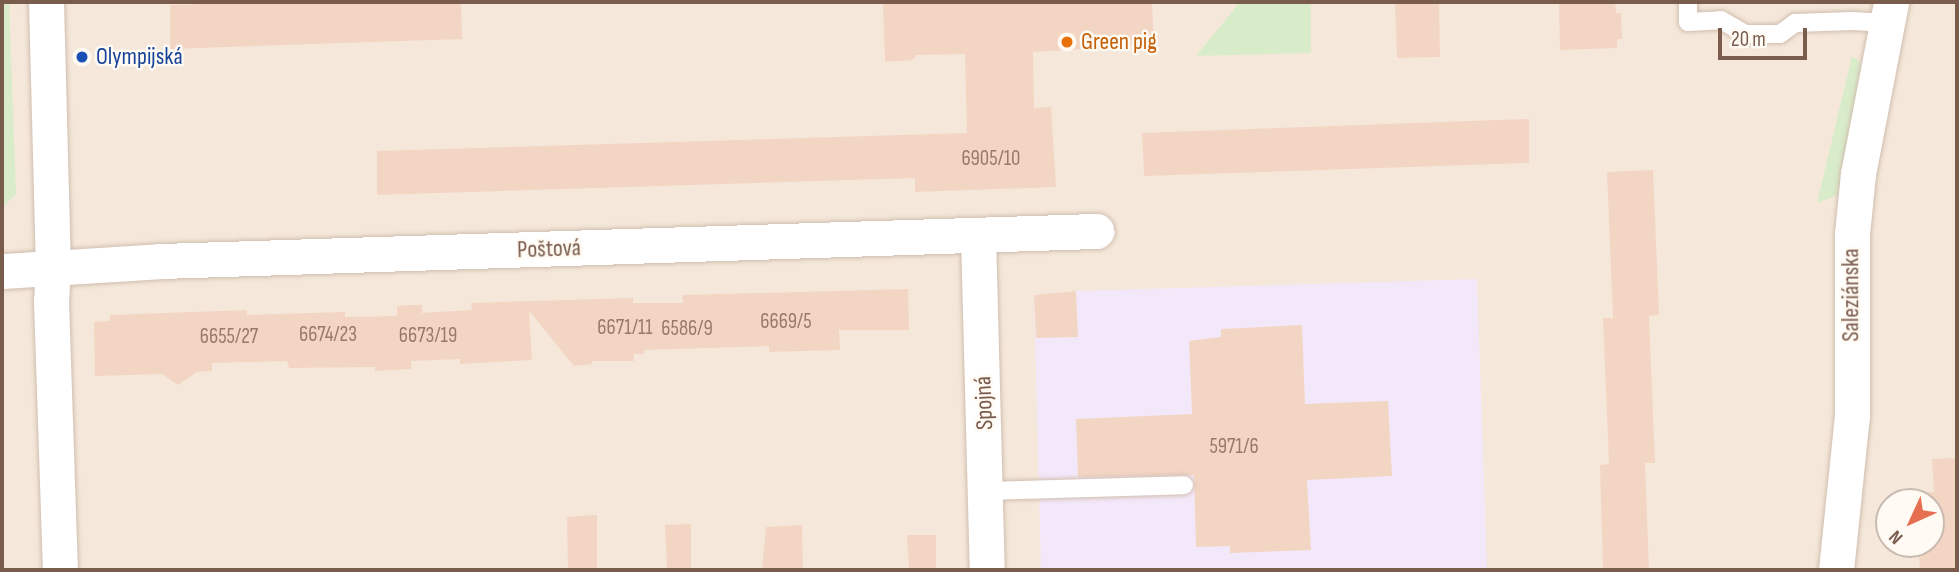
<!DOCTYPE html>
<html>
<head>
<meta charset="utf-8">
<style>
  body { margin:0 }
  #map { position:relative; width:1959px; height:572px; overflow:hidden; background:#fdf6ec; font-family:"Sofia Sans Condensed",sans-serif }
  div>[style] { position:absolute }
  .residential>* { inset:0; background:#f5e8da }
  .education>* { inset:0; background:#f3e8fa }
  .green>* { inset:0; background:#d8ecc9 }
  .building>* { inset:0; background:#f3d5c3 }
  .roads { filter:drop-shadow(0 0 2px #d1beb0) drop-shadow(0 0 2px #d1beb0) }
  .lane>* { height:18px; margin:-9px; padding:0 9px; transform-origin:9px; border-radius:9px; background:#fff }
  .street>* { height:35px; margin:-17.5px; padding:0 17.5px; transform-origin:17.5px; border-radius:17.5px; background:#fff }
  .dots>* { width:19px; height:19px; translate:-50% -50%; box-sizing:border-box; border:4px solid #fffaf3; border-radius:50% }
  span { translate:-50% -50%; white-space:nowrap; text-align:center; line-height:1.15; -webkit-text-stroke:5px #fffaf3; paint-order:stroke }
  .number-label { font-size:21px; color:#987a6a }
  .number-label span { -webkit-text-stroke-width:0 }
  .food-label { font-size:24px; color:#c56008 }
  .left { translate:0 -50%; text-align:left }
  .transit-label { font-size:24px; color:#164399 }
  .street-label { font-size:24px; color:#7a5c4d }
  .frame { position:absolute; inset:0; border:4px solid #7a5c4d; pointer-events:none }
  .north { position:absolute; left:1875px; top:488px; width:70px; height:70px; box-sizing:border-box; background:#fffaf3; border:2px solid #cabbb1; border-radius:50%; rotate:225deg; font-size:19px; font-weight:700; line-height:28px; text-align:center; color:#7a5c4d }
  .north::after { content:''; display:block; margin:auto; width:24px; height:32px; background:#e76f51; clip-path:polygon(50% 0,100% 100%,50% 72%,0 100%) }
  .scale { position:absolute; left:1718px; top:28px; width:89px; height:32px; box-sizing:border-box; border:4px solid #7a5c4d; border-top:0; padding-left:9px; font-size:21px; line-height:24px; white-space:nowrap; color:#7a5c4d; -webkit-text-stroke:5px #fffaf3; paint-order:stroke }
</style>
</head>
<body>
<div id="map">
  <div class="residential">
    <div style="clip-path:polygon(evenodd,2px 2px,1957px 2px,1957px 570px,2px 570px,2px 2px,1889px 502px,1931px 502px,1931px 544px,1889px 544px,1889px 502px)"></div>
  </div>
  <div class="education">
    <div style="clip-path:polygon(1477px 279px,1487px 570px,1041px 570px,1034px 295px,1076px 291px)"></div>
  </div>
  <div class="green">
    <div style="clip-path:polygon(2px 2px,9px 2px,16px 194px,2px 208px)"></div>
    <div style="clip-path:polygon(1240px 2px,1311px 2px,1311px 53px,1196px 56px)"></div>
    <div style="clip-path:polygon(1852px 56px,1861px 63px,1862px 73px,1840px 194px,1817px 203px)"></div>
  </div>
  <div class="building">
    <div style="clip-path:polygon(276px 2px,461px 2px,462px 39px,170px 49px,170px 5px)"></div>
    <div style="clip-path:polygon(883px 2px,1152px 2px,1154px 45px,1033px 52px,1034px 108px,1051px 107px,1056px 187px,915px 192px,915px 178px,377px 195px,377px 151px,967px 133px,965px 54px,916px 55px,913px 60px,885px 62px)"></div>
    <div style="clip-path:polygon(1395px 2px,1439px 2px,1440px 57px,1397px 58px)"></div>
    <div style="clip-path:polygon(1559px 2px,1615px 2px,1616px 13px,1621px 13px,1622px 39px,1617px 39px,1617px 48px,1560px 50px)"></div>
    <div style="clip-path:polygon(1529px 119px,1529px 163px,1144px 176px,1142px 133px)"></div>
    <div style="clip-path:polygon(1653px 170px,1659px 315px,1649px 316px,1655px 463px,1645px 463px,1649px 570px,1603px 570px,1600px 465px,1609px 464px,1603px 318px,1613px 318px,1607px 172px)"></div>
    <div style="clip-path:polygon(908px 289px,909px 330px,839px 330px,840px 350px,769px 352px,769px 346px,644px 350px,644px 354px,634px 354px,634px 361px,592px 361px,592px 364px,574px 366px,529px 311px,532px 360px,460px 364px,460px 359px,411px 361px,411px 369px,375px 371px,375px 367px,289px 368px,287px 361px,212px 363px,212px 371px,197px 372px,178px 385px,162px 374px,95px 376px,94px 322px,110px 321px,110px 315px,247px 310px,247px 315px,345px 312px,345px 317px,397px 316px,397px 306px,409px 305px,422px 305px,422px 313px,472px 310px,471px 303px,633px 298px,633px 303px,683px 303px,682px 295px)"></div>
    <div style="clip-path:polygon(1076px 291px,1078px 337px,1036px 338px,1034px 295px)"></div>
    <div style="clip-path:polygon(1302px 325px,1305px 404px,1388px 401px,1392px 476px,1307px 480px,1311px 550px,1230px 553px,1230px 546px,1196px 547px,1194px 475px,1078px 477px,1076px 419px,1192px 414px,1189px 341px,1221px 337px,1221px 329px)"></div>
    <div style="clip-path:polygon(1957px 458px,1957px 570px,1920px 570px,1918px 544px,1931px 544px,1931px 502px,1917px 502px,1916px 492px,1934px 492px,1932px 459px)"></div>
    <div style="clip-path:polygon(597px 515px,597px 570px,568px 570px,567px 517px)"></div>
    <div style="clip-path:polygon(691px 524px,691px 570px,667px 570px,665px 525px)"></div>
    <div style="clip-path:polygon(802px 525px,803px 570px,762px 570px,766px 527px)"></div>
    <div style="clip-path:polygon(907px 535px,936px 535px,936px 570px,909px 570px)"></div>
  </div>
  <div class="roads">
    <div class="lane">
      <div style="left:1688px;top:2px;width:20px;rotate:90deg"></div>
      <div style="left:1688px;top:22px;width:33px;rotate:-3deg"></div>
      <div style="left:1721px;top:20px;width:28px;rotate:30deg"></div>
      <div style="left:1745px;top:34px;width:35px"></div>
      <div style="left:1780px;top:34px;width:19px;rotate:-36deg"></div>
      <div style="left:1795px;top:23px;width:57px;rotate:-2deg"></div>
      <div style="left:1852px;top:21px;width:37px;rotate:3deg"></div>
      <div style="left:987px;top:491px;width:197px;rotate:-1.7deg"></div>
    </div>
    <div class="street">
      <div style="left:46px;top:2px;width:263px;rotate:88.5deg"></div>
      <div style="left:53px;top:265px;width:36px;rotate:93deg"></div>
      <div style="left:51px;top:301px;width:269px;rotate:88.1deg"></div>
      <div style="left:978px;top:235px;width:335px;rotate:88.5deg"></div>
      <div style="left:2px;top:271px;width:159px;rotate:-3.6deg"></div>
      <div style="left:161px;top:261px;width:936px;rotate:-1.84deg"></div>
      <div style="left:1836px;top:570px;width:155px;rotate:-84.1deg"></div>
      <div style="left:1852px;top:416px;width:182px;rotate:-90deg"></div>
      <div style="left:1852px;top:234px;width:60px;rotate:-84.3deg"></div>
      <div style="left:1858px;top:174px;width:175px;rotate:-79.1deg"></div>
    </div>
  </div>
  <div class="dots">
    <div style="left:1067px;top:42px;background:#e8710a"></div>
    <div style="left:82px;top:57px;background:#1a4fb4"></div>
  </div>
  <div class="number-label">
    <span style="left:991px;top:159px">6905/10</span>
    <span style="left:786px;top:322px">6669/5</span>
    <span style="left:625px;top:328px">6671/11</span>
    <span style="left:687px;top:329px">6586/9</span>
    <span style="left:328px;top:335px">6674/23</span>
    <span style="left:428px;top:336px">6673/19</span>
    <span style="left:229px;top:337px">6655/27</span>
    <span style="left:1234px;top:447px">5971/6</span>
  </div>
  <div class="food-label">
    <span class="left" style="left:1081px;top:42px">Green pig</span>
  </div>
  <div class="transit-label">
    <span class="left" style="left:96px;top:57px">Olympijská</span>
  </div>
  <div class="street-label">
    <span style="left:549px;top:249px;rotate:-2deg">Poštová</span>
    <span style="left:1851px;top:295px;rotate:-90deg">Saleziánska</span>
    <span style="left:984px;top:403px;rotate:-92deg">Spojná</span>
  </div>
  <div class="frame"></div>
  <div class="north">N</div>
  <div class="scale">20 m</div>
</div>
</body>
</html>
